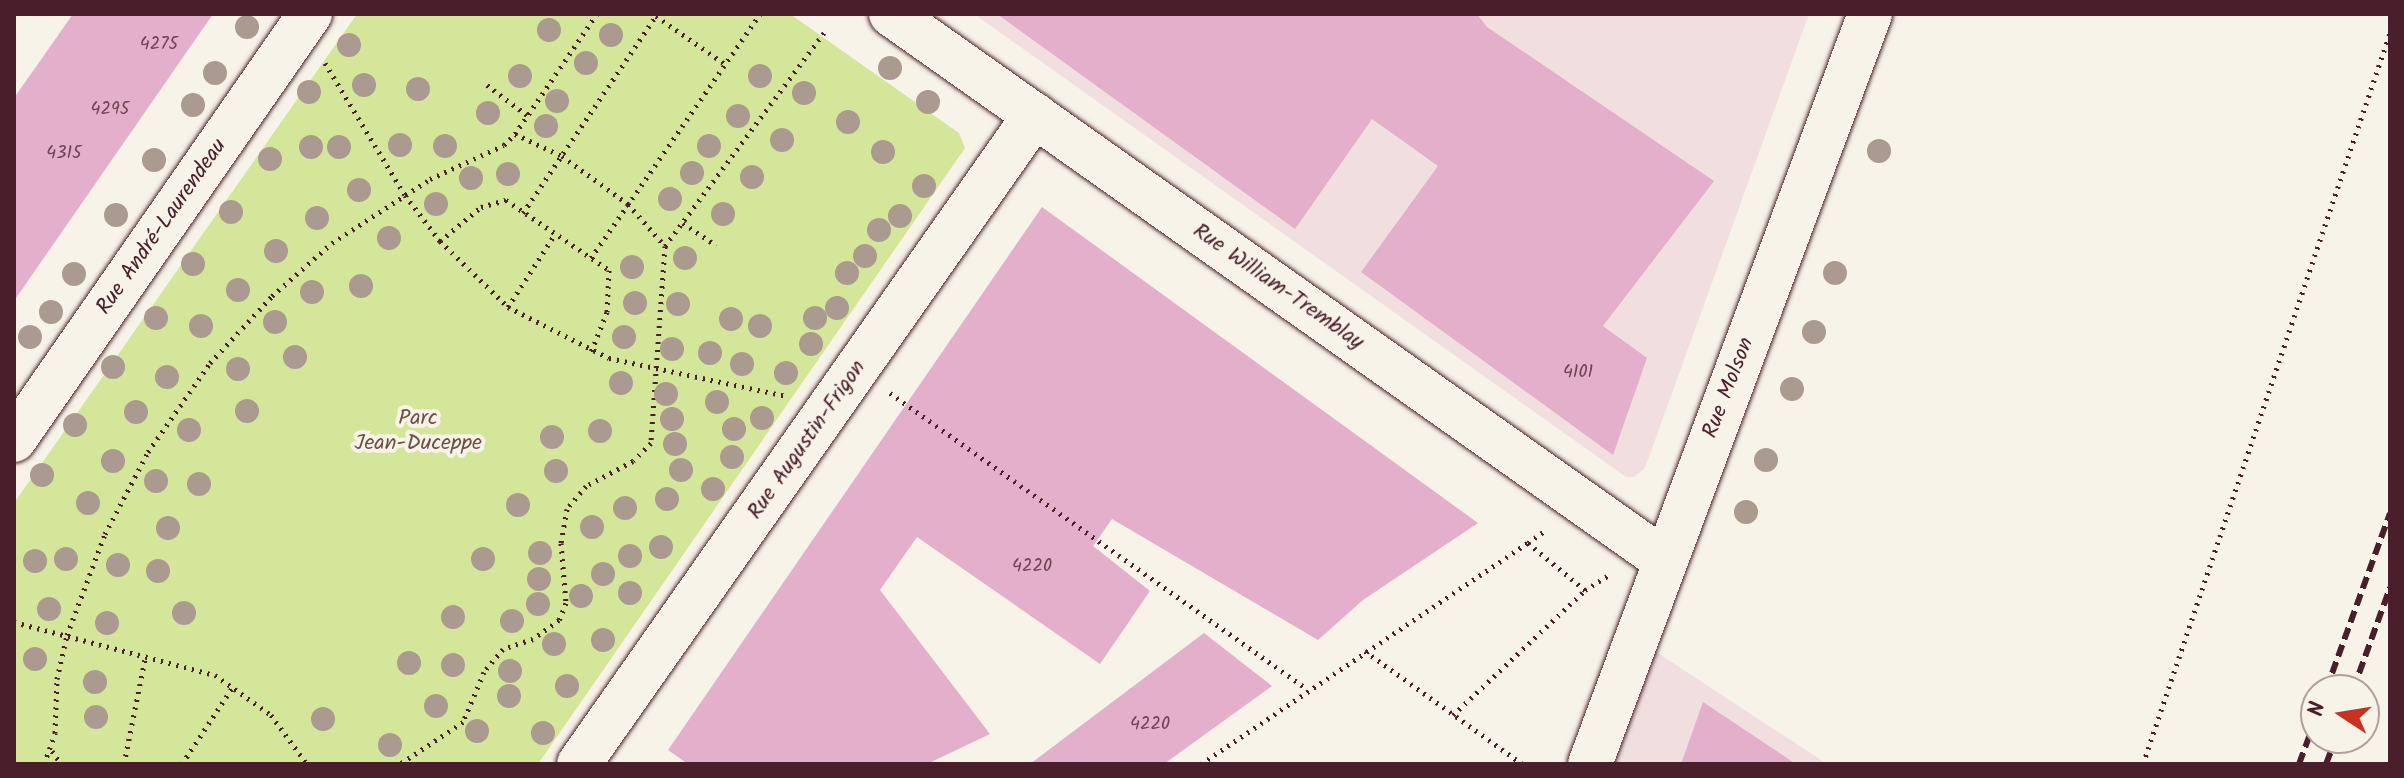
<!DOCTYPE html>
<html>
<head>
<meta charset="utf-8">
<style>
  body { margin:0 }
  #map { position:relative; width:2404px; height:778px; overflow:hidden; background:#f7f3e8; font-family:Kalam,sans-serif }
  div>[style] { position:absolute }
  .built>* { inset:0; background:#f1dfdf }
  .green>* { inset:0; background:#d4e69a }
  .building>* { inset:0; background:#e4afca }
  .path>* { height:5px; margin-top:-2.5px; transform-origin:0; background:repeating-linear-gradient(90deg,#4a1f2b 0 2px,transparent 0 8px) }
  .roads { filter:drop-shadow(0 0 2px #4a1f2b) drop-shadow(0 0 2px #4a1f2b) }
  .minor>* { height:44px; margin:-22px; padding:0 22px; transform-origin:22px; border-radius:22px; background:#f7f3e8 }
  .rail>* { height:6px; margin-top:-3px; transform-origin:0; background:repeating-linear-gradient(90deg,#4a1f2b 0 12px,transparent 0 18px) }
  .trees>* { width:24px; height:24px; margin:-12px; border-radius:50%; background:#ab9a8f }
  span { translate:-50% -50%; white-space:nowrap; text-align:center; line-height:1.15; -webkit-text-stroke:8px #f7f3e8; paint-order:stroke }
  .number-label { font-size:18px; color:#704353 }
  .number-label span { -webkit-text-stroke-width:0 }
  .street-label { font-size:22px; color:#4a1f2b }
  .park-label { font-size:22px; color:#6c5147 }
  .frame { position:absolute; inset:0; border:16px solid #4a1f2b; pointer-events:none }
  .north { position:absolute; left:2300px; top:674px; width:80px; height:80px; box-sizing:border-box; background:#f7f3e8; border:2px solid #b29e9c; border-radius:50%; rotate:282deg; font-size:22px; font-weight:700; line-height:32px; text-align:center; color:#4a1f2b }
  .north::after { content:''; display:block; margin:auto; width:28px; height:36px; background:#c8321e; clip-path:polygon(50% 0,100% 100%,50% 72%,0 100%) }
</style>
</head>
<body>
<div id="map">
  <div class="built">
    <div style="clip-path:polygon(974px 14px,1809px 14px,1645px 468px,1634px 477px,1626px 477px)"></div>
    <div style="clip-path:polygon(1635px 638px,1827px 764px,1590px 764px)"></div>
  </div>
  <div class="green">
    <div style="clip-path:polygon(357px 14px,790px 14px,959px 133px,965px 148px,538px 764px,14px 764px,14px 503px)"></div>
  </div>
  <div class="building">
    <div style="clip-path:polygon(73px 14px,213px 14px,14px 301px,14px 98px)"></div>
    <div style="clip-path:polygon(997px 14px,1477px 14px,1487px 27px,1714px 181px,1603px 326px,1647px 358px,1613px 455px,1361px 272px,1438px 166px,1372px 119px,1295px 229px)"></div>
    <div style="clip-path:polygon(1042px 207px,1478px 523px,1363px 600px,1318px 640px,1112px 519px,1093px 546px,1150px 591px,1100px 664px,917px 537px,880px 590px,990px 734px,927px 764px,688px 764px,668px 750px)"></div>
    <div style="clip-path:polygon(1204px 633px,1272px 686px,1164px 764px,1030px 764px)"></div>
    <div style="clip-path:polygon(1703px 702px,1796px 764px,1681px 764px)"></div>
  </div>
  <div class="path">
    <div style="left:656px;top:16px;width:84px;rotate:34.8deg"></div>
    <div style="left:325px;top:63px;width:154px;rotate:58.8deg"></div>
    <div style="left:405px;top:195px;width:58px;rotate:52.7deg"></div>
    <div style="left:440px;top:241px;width:95px;rotate:44.1deg"></div>
    <div style="left:508px;top:307px;width:113px;rotate:26.8deg"></div>
    <div style="left:609px;top:358px;width:182px;rotate:12.1deg"></div>
    <div style="left:487px;top:85px;width:50px;rotate:36.9deg"></div>
    <div style="left:515px;top:134px;width:145px;rotate:-55.7deg"></div>
    <div style="left:523px;top:213px;width:240px;rotate:-56deg"></div>
    <div style="left:683px;top:223px;width:40px;rotate:34deg"></div>
    <div style="left:440px;top:241px;width:53px;rotate:-39.7deg"></div>
    <div style="left:481px;top:207px;width:26px;rotate:-16deg"></div>
    <div style="left:506px;top:200px;width:125px;rotate:34.2deg"></div>
    <div style="left:609px;top:270px;width:42px;rotate:92.7deg"></div>
    <div style="left:607px;top:312px;width:43px;rotate:111.8deg"></div>
    <div style="left:665px;top:246px;width:268px;rotate:-53.3deg"></div>
    <div style="left:591px;top:258px;width:297px;rotate:-55.3deg"></div>
    <div style="left:508px;top:307px;width:87px;rotate:-57.2deg"></div>
    <div style="left:890px;top:393px;width:511px;rotate:35.37deg"></div>
    <div style="left:1528px;top:543px;width:22px;rotate:-36deg"></div>
    <div style="left:14px;top:622px;width:208px;rotate:14.8deg"></div>
    <div style="left:215px;top:675px;width:69px;rotate:35.5deg"></div>
    <div style="left:271px;top:715px;width:61px;rotate:53.7deg"></div>
    <div style="left:1365px;top:651px;width:193px;rotate:35.7deg"></div>
    <div style="left:1453px;top:715px;width:182px;rotate:-43.4deg"></div>
    <div style="left:52px;top:751px;width:16px;rotate:55deg"></div>
    <div style="left:44px;top:764px;width:33px;rotate:-70deg"></div>
    <div style="left:55px;top:733px;width:54px;rotate:-87.9deg"></div>
    <div style="left:57px;top:679px;width:45px;rotate:-77.2deg"></div>
    <div style="left:67px;top:635px;width:108px;rotate:-69.4deg"></div>
    <div style="left:105px;top:534px;width:93px;rotate:-62.3deg"></div>
    <div style="left:148px;top:452px;width:108px;rotate:-55.1deg"></div>
    <div style="left:210px;top:363px;width:91px;rotate:-47.2deg"></div>
    <div style="left:272px;top:296px;width:80px;rotate:-41.5deg"></div>
    <div style="left:332px;top:243px;width:117px;rotate:-33.1deg"></div>
    <div style="left:430px;top:179px;width:81px;rotate:-24.7deg"></div>
    <div style="left:504px;top:145px;width:16px;rotate:-45deg"></div>
    <div style="left:515px;top:134px;width:52px;rotate:25.1deg"></div>
    <div style="left:562px;top:156px;width:82px;rotate:36deg"></div>
    <div style="left:628px;top:204px;width:56px;rotate:48.6deg"></div>
    <div style="left:665px;top:246px;width:197px;rotate:94.1deg"></div>
    <div style="left:651px;top:443px;width:25px;rotate:135deg"></div>
    <div style="left:633px;top:461px;width:53px;rotate:152deg"></div>
    <div style="left:586px;top:486px;width:30px;rotate:130deg"></div>
    <div style="left:567px;top:509px;width:35px;rotate:100deg"></div>
    <div style="left:561px;top:543px;width:60px;rotate:85.2deg"></div>
    <div style="left:566px;top:603px;width:18px;rotate:112deg"></div>
    <div style="left:559px;top:620px;width:32px;rotate:144deg"></div>
    <div style="left:533px;top:639px;width:32px;rotate:162deg"></div>
    <div style="left:503px;top:649px;width:30px;rotate:130deg"></div>
    <div style="left:484px;top:672px;width:54px;rotate:112.8deg"></div>
    <div style="left:463px;top:722px;width:76px;rotate:146.3deg"></div>
    <div style="left:124px;top:764px;width:112px;rotate:-78.7deg"></div>
    <div style="left:182px;top:764px;width:95px;rotate:-56.6deg"></div>
    <div style="left:1201px;top:764px;width:395px;rotate:-34.1deg"></div>
    <div style="left:1528px;top:543px;width:74px;rotate:39.5deg"></div>
    <div style="left:1585px;top:590px;width:28px;rotate:-32deg"></div>
    <div style="left:2143px;top:764px;width:772px;rotate:-71.33deg"></div>
  </div>
  <div class="roads">
    <div class="minor">
      <div style="left:891px;top:14px;width:946px;rotate:35.24deg"></div>
      <div style="left:14px;top:440px;width:519px;rotate:-55.21deg"></div>
      <div style="left:579px;top:764px;width:793px;rotate:-54.91deg"></div>
      <div style="left:1590px;top:764px;width:801px;rotate:-69.53deg"></div>
    </div>
  </div>
  <div class="rail">
    <div style="left:2326px;top:690px;width:188px;rotate:-70.1deg"></div>
    <div style="left:2353px;top:690px;width:109px;rotate:-70.1deg"></div>
    <div style="left:2299px;top:764px;width:49px;rotate:-69.7deg"></div>
    <div style="left:2326px;top:764px;width:28px;rotate:-69deg"></div>
  </div>
  <div class="trees">
    <div style="left:247px;top:27px"></div>
    <div style="left:549px;top:30px"></div>
    <div style="left:611px;top:35px"></div>
    <div style="left:349px;top:45px"></div>
    <div style="left:586px;top:63px"></div>
    <div style="left:890px;top:68px"></div>
    <div style="left:215px;top:73px"></div>
    <div style="left:520px;top:76px"></div>
    <div style="left:760px;top:76px"></div>
    <div style="left:364px;top:85px"></div>
    <div style="left:418px;top:89px"></div>
    <div style="left:309px;top:92px"></div>
    <div style="left:804px;top:93px"></div>
    <div style="left:557px;top:101px"></div>
    <div style="left:928px;top:102px"></div>
    <div style="left:193px;top:105px"></div>
    <div style="left:488px;top:113px"></div>
    <div style="left:738px;top:116px"></div>
    <div style="left:848px;top:122px"></div>
    <div style="left:546px;top:126px"></div>
    <div style="left:782px;top:140px"></div>
    <div style="left:400px;top:145px"></div>
    <div style="left:445px;top:146px"></div>
    <div style="left:709px;top:146px"></div>
    <div style="left:311px;top:147px"></div>
    <div style="left:339px;top:147px"></div>
    <div style="left:1879px;top:151px"></div>
    <div style="left:883px;top:152px"></div>
    <div style="left:270px;top:159px"></div>
    <div style="left:154px;top:160px"></div>
    <div style="left:692px;top:173px"></div>
    <div style="left:508px;top:174px"></div>
    <div style="left:752px;top:177px"></div>
    <div style="left:471px;top:178px"></div>
    <div style="left:924px;top:186px"></div>
    <div style="left:359px;top:190px"></div>
    <div style="left:670px;top:199px"></div>
    <div style="left:436px;top:204px"></div>
    <div style="left:231px;top:212px"></div>
    <div style="left:723px;top:214px"></div>
    <div style="left:116px;top:215px"></div>
    <div style="left:900px;top:216px"></div>
    <div style="left:317px;top:218px"></div>
    <div style="left:879px;top:230px"></div>
    <div style="left:389px;top:238px"></div>
    <div style="left:276px;top:251px"></div>
    <div style="left:865px;top:256px"></div>
    <div style="left:685px;top:258px"></div>
    <div style="left:193px;top:264px"></div>
    <div style="left:632px;top:267px"></div>
    <div style="left:847px;top:273px"></div>
    <div style="left:1835px;top:273px"></div>
    <div style="left:74px;top:274px"></div>
    <div style="left:361px;top:286px"></div>
    <div style="left:238px;top:290px"></div>
    <div style="left:312px;top:292px"></div>
    <div style="left:635px;top:303px"></div>
    <div style="left:678px;top:304px"></div>
    <div style="left:837px;top:308px"></div>
    <div style="left:51px;top:312px"></div>
    <div style="left:156px;top:318px"></div>
    <div style="left:815px;top:318px"></div>
    <div style="left:731px;top:319px"></div>
    <div style="left:275px;top:322px"></div>
    <div style="left:201px;top:326px"></div>
    <div style="left:760px;top:326px"></div>
    <div style="left:1814px;top:332px"></div>
    <div style="left:30px;top:337px"></div>
    <div style="left:624px;top:337px"></div>
    <div style="left:811px;top:344px"></div>
    <div style="left:672px;top:349px"></div>
    <div style="left:710px;top:353px"></div>
    <div style="left:295px;top:357px"></div>
    <div style="left:742px;top:364px"></div>
    <div style="left:113px;top:367px"></div>
    <div style="left:238px;top:369px"></div>
    <div style="left:786px;top:373px"></div>
    <div style="left:167px;top:377px"></div>
    <div style="left:621px;top:383px"></div>
    <div style="left:1792px;top:389px"></div>
    <div style="left:666px;top:394px"></div>
    <div style="left:717px;top:402px"></div>
    <div style="left:247px;top:411px"></div>
    <div style="left:136px;top:412px"></div>
    <div style="left:762px;top:418px"></div>
    <div style="left:672px;top:419px"></div>
    <div style="left:75px;top:425px"></div>
    <div style="left:734px;top:429px"></div>
    <div style="left:189px;top:430px"></div>
    <div style="left:600px;top:431px"></div>
    <div style="left:552px;top:437px"></div>
    <div style="left:675px;top:444px"></div>
    <div style="left:732px;top:457px"></div>
    <div style="left:1766px;top:460px"></div>
    <div style="left:113px;top:461px"></div>
    <div style="left:681px;top:470px"></div>
    <div style="left:556px;top:471px"></div>
    <div style="left:42px;top:475px"></div>
    <div style="left:156px;top:481px"></div>
    <div style="left:199px;top:484px"></div>
    <div style="left:713px;top:489px"></div>
    <div style="left:667px;top:499px"></div>
    <div style="left:88px;top:503px"></div>
    <div style="left:518px;top:505px"></div>
    <div style="left:625px;top:508px"></div>
    <div style="left:1746px;top:512px"></div>
    <div style="left:592px;top:527px"></div>
    <div style="left:168px;top:528px"></div>
    <div style="left:661px;top:547px"></div>
    <div style="left:540px;top:553px"></div>
    <div style="left:630px;top:556px"></div>
    <div style="left:66px;top:559px"></div>
    <div style="left:483px;top:559px"></div>
    <div style="left:35px;top:561px"></div>
    <div style="left:118px;top:565px"></div>
    <div style="left:158px;top:571px"></div>
    <div style="left:603px;top:574px"></div>
    <div style="left:539px;top:579px"></div>
    <div style="left:630px;top:593px"></div>
    <div style="left:581px;top:596px"></div>
    <div style="left:538px;top:604px"></div>
    <div style="left:49px;top:609px"></div>
    <div style="left:184px;top:613px"></div>
    <div style="left:453px;top:617px"></div>
    <div style="left:512px;top:621px"></div>
    <div style="left:107px;top:623px"></div>
    <div style="left:603px;top:640px"></div>
    <div style="left:554px;top:644px"></div>
    <div style="left:35px;top:659px"></div>
    <div style="left:409px;top:663px"></div>
    <div style="left:453px;top:665px"></div>
    <div style="left:510px;top:671px"></div>
    <div style="left:95px;top:682px"></div>
    <div style="left:567px;top:686px"></div>
    <div style="left:509px;top:696px"></div>
    <div style="left:436px;top:706px"></div>
    <div style="left:96px;top:717px"></div>
    <div style="left:323px;top:719px"></div>
    <div style="left:477px;top:731px"></div>
    <div style="left:543px;top:733px"></div>
    <div style="left:390px;top:745px"></div>
  </div>
  <div class="number-label">
    <span style="left:159px;top:45px">4275</span>
    <span style="left:110px;top:110px">4295</span>
    <span style="left:64px;top:154px">4315</span>
    <span style="left:1578px;top:373px">4101</span>
    <span style="left:1032px;top:567px">4220</span>
    <span style="left:1150px;top:725px">4220</span>
  </div>
  <div class="street-label">
    <span style="left:162px;top:227px;rotate:-55deg">Rue André-Laurendeau</span>
    <span style="left:1278px;top:287px;rotate:35deg">Rue William-Tremblay</span>
    <span style="left:1729px;top:388px;rotate:-69deg">Rue Molson</span>
    <span style="left:807px;top:440px;rotate:-55deg">Rue Augustin-Frigon</span>
  </div>
  <div class="park-label">
    <span style="left:418px;top:431px">Parc<br>Jean-Duceppe</span>
  </div>
  <div class="frame"></div>
  <div class="north">N</div>
</div>
</body>
</html>
